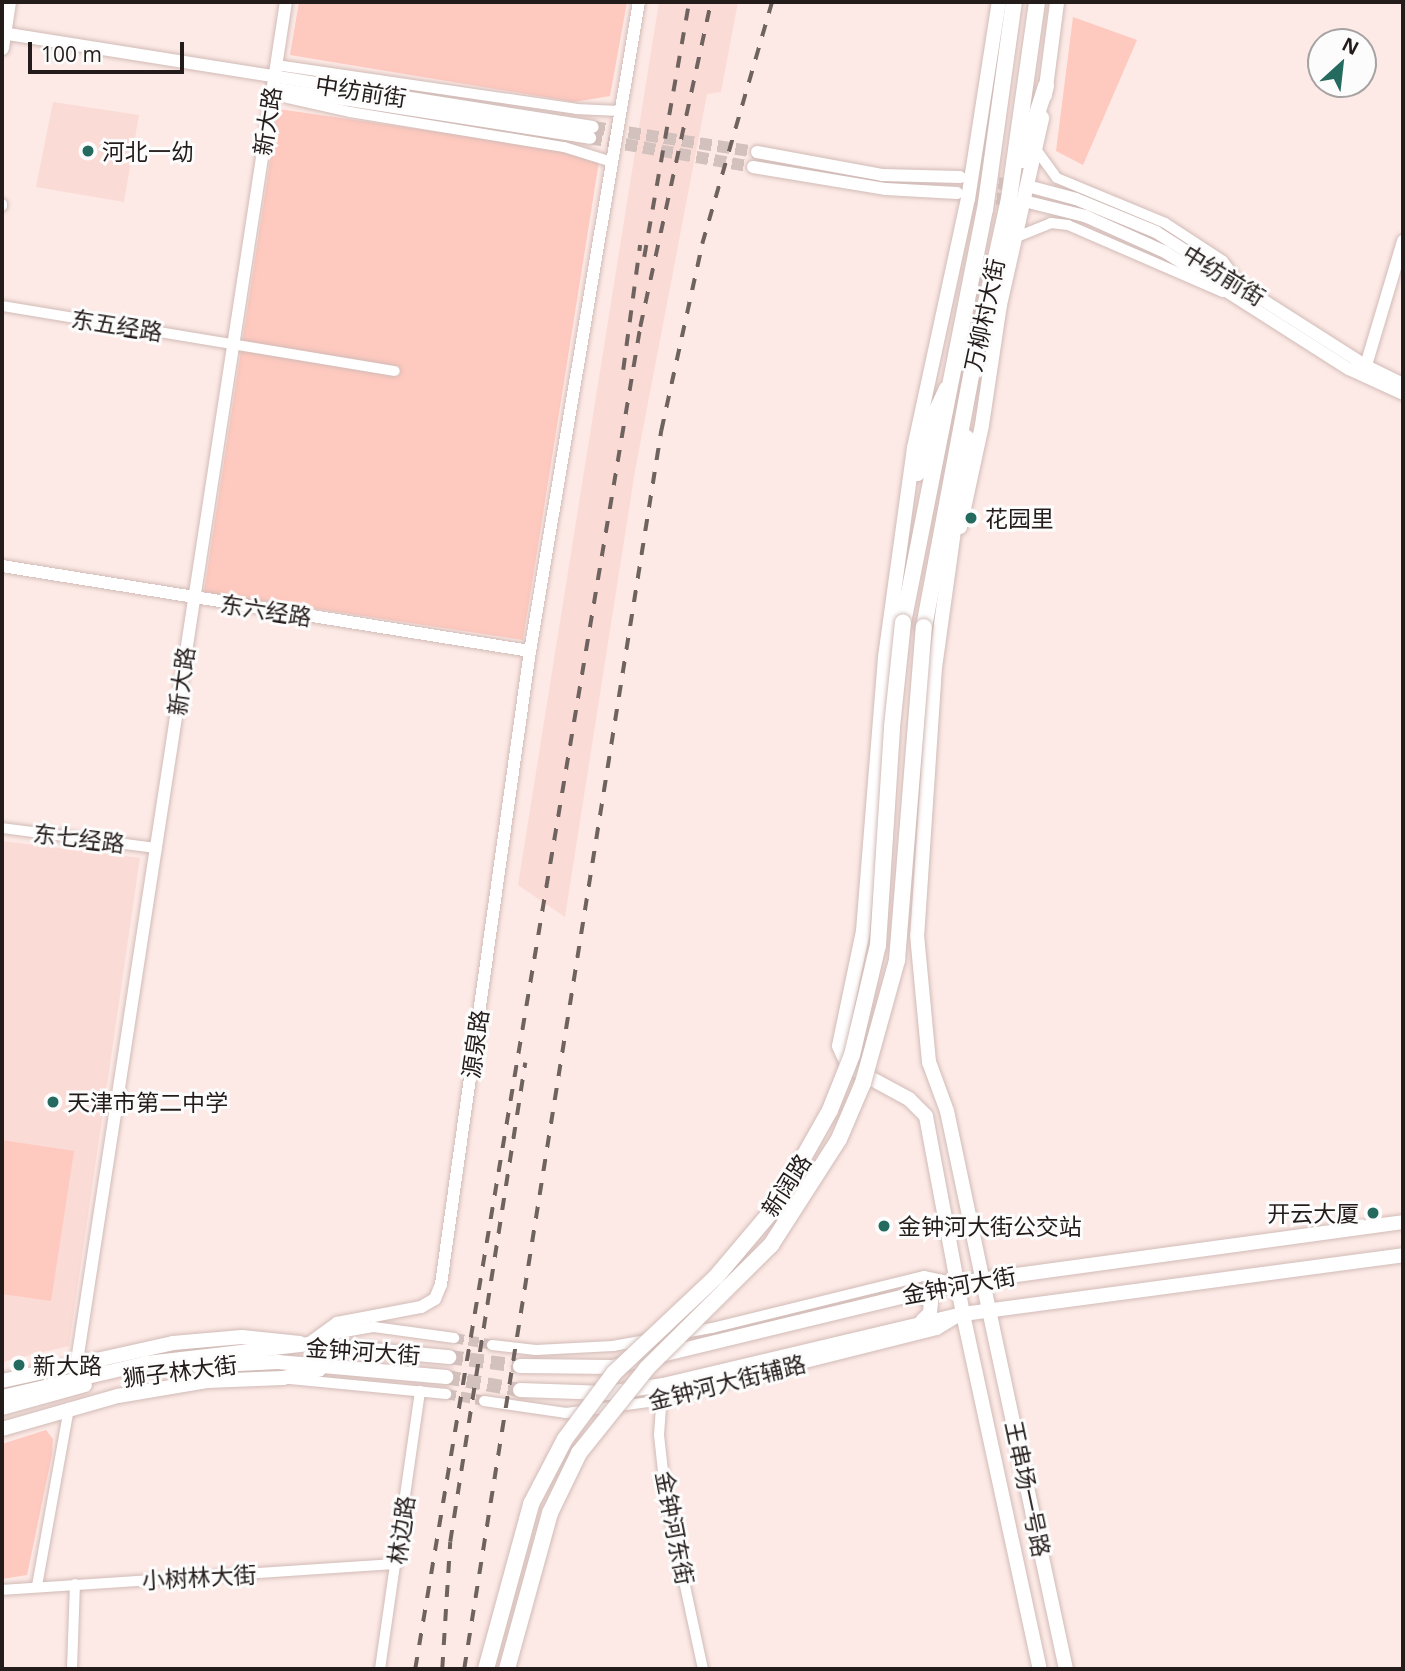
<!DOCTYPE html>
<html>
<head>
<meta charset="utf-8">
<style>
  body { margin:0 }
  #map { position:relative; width:1405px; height:1671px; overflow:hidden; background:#fdeae6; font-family:"Open Sans","Noto Sans SC",sans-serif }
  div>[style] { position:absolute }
  .built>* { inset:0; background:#fbdbd5 }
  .green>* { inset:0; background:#fec9bf }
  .minor-tunnel>* { height:10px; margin-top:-5px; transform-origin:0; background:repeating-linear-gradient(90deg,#d2c1bd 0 10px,transparent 0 15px) }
  .tertiary-tunnel>* { height:12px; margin-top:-6px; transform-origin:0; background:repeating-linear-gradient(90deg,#d2c1bd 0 12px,transparent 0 18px) }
  .primary-tunnel>* { height:14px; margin-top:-7px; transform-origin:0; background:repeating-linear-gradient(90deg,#d2c1bd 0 14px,transparent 0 21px) }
  .roads { filter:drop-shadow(0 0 2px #d1bbb7) drop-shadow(0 0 2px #d1bbb7) }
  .minor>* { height:10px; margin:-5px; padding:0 5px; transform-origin:5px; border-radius:5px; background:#fff }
  .tertiary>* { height:12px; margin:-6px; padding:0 6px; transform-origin:6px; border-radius:6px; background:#fff }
  .secondary>* { height:14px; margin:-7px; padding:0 7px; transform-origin:7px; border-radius:7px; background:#fff }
  .primary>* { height:14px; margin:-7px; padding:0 7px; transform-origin:7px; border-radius:7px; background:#fff }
  .trunk>* { height:16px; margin:-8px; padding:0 8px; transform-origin:8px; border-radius:8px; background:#fff }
  .rail>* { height:3.5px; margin-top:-1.75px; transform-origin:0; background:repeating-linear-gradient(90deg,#6f6360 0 12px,transparent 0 24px) }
  .bridges { filter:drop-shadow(0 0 2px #d1bbb7) drop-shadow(0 0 2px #d1bbb7) }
  .trunk-bridge>* { height:16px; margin:-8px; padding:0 8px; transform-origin:8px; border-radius:8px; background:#fff }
  .dots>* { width:19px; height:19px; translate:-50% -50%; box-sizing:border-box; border:4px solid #fcfcfc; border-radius:50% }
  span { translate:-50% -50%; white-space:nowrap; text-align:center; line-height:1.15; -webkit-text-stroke:6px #fcfcfc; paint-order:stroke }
  .street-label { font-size:23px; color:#241c1a }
  .poi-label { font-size:23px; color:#241c1a }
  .left { translate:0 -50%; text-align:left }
  .right { translate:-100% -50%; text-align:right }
  .frame { position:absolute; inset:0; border:4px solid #241c1a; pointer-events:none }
  .north { position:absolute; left:1307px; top:28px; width:70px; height:70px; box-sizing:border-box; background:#fcfcfc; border:2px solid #a6a2a2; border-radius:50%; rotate:27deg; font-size:19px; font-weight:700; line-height:28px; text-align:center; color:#241c1a }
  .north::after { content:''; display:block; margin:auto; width:24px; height:32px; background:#246a5e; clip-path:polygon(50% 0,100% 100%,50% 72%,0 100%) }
  .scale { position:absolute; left:28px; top:42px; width:156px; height:32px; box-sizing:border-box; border:4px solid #241c1a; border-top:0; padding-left:9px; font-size:21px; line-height:24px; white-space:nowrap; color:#241c1a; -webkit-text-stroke:5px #fcfcfc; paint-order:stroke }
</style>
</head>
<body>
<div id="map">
  <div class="built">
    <div style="clip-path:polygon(659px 2px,738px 2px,721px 92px,707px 94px,635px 471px,565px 917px,518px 885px)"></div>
    <div style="clip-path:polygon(53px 102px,139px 115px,124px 202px,36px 187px)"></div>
    <div style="clip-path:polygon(2px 841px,140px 858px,69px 1346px,2px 1362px)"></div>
  </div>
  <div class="green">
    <div style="clip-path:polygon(299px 2px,627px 2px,610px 96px,574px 102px,290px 55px)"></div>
    <div style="clip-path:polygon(1073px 17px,1137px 40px,1083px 165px,1056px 151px)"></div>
    <div style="clip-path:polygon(278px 109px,600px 155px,523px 640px,204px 592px)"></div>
    <div style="clip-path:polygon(2px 1140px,74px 1151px,51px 1301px,2px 1294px)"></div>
    <div style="clip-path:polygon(46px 1430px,53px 1439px,52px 1455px,27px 1575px,2px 1579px,2px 1444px)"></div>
  </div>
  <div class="minor-tunnel">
    <div style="left:454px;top:1338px;width:39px;rotate:10deg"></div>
    <div style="left:446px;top:1394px;width:39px;rotate:10deg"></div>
  </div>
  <div class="tertiary-tunnel">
    <div style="left:593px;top:127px;width:166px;rotate:8.7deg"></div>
    <div style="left:590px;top:138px;width:166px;rotate:10.1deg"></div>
    <div style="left:963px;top:178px;width:56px;rotate:8.3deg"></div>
    <div style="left:961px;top:194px;width:55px;rotate:7.3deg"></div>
  </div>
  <div class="primary-tunnel">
    <div style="left:449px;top:1357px;width:72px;rotate:7.2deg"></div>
    <div style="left:446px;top:1377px;width:75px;rotate:10deg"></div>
  </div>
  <div class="roads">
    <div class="minor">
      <div style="left:276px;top:65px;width:303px;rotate:8.3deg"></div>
      <div style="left:576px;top:109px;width:43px;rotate:2.7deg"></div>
      <div style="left:275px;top:90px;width:15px;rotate:32deg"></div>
      <div style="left:288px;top:98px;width:64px;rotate:12.7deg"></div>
      <div style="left:350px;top:112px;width:217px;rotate:9.3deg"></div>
      <div style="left:564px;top:147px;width:47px;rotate:17.3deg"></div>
      <div style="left:1035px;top:148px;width:37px;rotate:54deg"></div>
      <div style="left:1057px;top:178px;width:117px;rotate:22.6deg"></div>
      <div style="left:1165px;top:223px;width:69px;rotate:33.2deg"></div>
      <div style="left:1223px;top:261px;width:26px;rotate:53deg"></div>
      <div style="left:2px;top:206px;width:2px;rotate:-90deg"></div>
      <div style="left:1014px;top:238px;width:40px;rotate:-22deg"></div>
      <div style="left:1051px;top:223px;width:17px;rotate:7deg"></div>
      <div style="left:1068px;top:225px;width:169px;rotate:23.4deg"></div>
      <div style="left:2px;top:306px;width:398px;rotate:9.4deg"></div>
      <div style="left:2px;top:828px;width:156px;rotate:7.4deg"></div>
      <div style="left:327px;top:1335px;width:48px;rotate:-9.7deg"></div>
      <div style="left:374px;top:1327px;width:81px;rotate:7.8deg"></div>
      <div style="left:492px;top:1345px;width:44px;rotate:6.5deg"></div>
      <div style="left:536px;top:1350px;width:77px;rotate:-3deg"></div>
      <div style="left:613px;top:1346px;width:101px;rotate:-10.3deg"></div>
      <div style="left:712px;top:1328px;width:218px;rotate:-13.8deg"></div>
      <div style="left:924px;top:1276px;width:35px;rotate:12deg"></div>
      <div style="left:290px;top:1379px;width:157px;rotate:5.5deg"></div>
      <div style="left:662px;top:1394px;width:41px;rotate:94.2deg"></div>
      <div style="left:659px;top:1435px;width:63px;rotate:83.7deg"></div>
      <div style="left:666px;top:1498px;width:175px;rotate:77.8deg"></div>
      <div style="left:484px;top:1401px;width:83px;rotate:8.3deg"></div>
      <div style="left:566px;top:1413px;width:85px;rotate:-7.5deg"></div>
      <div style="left:650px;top:1402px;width:296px;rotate:-14.1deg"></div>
      <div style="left:937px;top:1330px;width:29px;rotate:-31deg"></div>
      <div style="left:37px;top:1586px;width:181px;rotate:-79.8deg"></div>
      <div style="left:2px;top:1590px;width:396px;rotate:-3.8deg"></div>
      <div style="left:72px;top:1669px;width:85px;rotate:-88deg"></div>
      <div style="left:380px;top:1669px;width:281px;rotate:-81.8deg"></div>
    </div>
    <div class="tertiary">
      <div style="left:2px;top:33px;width:598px;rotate:9.04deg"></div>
      <div style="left:272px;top:88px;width:322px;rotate:8.9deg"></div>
      <div style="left:757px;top:152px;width:127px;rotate:10.4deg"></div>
      <div style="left:882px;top:175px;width:78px;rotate:1.5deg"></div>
      <div style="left:753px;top:167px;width:135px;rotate:9.4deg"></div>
      <div style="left:886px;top:189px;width:71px;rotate:3.2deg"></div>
      <div style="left:1035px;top:188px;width:42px;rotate:15deg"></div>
      <div style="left:1076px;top:199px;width:87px;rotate:22.4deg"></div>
      <div style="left:1156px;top:232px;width:249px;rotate:32.5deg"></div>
      <div style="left:1366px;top:366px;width:41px;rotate:25.9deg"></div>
      <div style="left:1032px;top:203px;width:55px;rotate:13.8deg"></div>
      <div style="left:1085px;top:216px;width:88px;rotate:24.2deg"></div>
      <div style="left:1165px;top:252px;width:218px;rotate:32.5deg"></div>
      <div style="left:1349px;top:369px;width:60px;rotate:24.8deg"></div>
      <div style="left:1364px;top:372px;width:137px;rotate:-73.4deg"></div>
      <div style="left:2px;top:566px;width:535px;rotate:9.15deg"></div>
      <div style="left:308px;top:1344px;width:36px;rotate:-36deg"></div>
      <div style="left:337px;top:1323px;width:86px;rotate:-10.8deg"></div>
      <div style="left:421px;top:1307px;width:16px;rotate:-30deg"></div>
      <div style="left:435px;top:1299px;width:16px;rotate:-68deg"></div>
      <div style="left:441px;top:1284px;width:639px;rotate:-82deg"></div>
      <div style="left:530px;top:651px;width:658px;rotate:-80.47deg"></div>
      <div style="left:77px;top:1361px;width:1375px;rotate:-81.26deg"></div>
    </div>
    <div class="secondary">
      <div style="left:989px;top:1310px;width:367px;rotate:77.9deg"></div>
      <div style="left:963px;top:1314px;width:363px;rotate:77.8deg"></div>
    </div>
    <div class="primary">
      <div style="left:2px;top:48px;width:47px;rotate:-81.3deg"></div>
      <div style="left:1045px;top:95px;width:94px;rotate:-82.6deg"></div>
      <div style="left:967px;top:437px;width:232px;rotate:97.9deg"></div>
      <div style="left:935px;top:667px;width:269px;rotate:93.8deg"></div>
      <div style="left:917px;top:935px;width:128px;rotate:84.6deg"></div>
      <div style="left:929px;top:1062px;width:52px;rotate:69.8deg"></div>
      <div style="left:947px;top:1111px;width:203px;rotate:78.1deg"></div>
      <div style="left:918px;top:474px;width:64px;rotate:-74.7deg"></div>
      <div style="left:935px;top:412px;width:26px;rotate:-65deg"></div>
      <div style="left:960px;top:527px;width:104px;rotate:-77.8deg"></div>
      <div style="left:982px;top:425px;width:121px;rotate:-81.5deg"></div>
      <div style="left:1000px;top:305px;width:192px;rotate:-77.3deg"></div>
      <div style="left:915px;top:1292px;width:19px;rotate:32deg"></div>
      <div style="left:931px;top:1302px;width:11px;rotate:95deg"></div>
      <div style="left:930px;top:1313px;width:11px;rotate:135deg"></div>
      <div style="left:963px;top:1314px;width:201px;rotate:-100.6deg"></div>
      <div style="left:926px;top:1116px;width:24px;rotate:-135deg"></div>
      <div style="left:909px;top:1099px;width:69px;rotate:-151.6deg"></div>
      <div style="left:848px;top:1066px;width:22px;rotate:-114deg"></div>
      <div style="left:839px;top:1046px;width:117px;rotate:-78.2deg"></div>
      <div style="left:863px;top:931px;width:275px;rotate:-85.4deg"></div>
      <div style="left:885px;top:657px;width:211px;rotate:-82.1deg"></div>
      <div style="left:914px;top:448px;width:255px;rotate:-77.8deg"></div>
      <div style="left:968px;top:199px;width:199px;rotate:-81.1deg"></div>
      <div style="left:198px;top:1366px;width:80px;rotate:-2.9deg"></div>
      <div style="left:278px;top:1362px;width:169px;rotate:5.1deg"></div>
      <div style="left:520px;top:1366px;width:92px;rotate:0.6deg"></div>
      <div style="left:612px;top:1367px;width:356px;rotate:-13.6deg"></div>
      <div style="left:958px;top:1283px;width:449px;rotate:-7.8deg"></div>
      <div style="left:2px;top:1381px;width:175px;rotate:-12.5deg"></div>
      <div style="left:173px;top:1343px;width:69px;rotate:-5deg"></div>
      <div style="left:242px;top:1337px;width:58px;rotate:5.9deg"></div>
      <div style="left:520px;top:1390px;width:87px;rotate:2deg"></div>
      <div style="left:607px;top:1393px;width:57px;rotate:-8.1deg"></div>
      <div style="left:663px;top:1385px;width:308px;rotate:-13.3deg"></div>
      <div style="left:963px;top:1314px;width:444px;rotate:-7.6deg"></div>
      <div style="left:2px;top:1397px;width:149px;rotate:-13.2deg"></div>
      <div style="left:147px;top:1363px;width:162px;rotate:-6.7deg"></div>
      <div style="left:308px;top:1344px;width:142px;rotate:5.3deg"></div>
      <div style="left:2px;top:1408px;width:86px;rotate:-15.5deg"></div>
      <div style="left:2px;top:1429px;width:121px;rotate:-15.9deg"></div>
      <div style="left:118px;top:1396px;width:90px;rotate:-9.6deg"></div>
      <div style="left:207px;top:1381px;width:76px;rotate:-2.3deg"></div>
      <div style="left:283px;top:1378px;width:37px;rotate:-13deg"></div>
    </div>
    <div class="trunk">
      <div style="left:1022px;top:160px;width:78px;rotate:-72deg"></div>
      <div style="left:903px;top:623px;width:421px;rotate:-78.8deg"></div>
      <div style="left:985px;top:210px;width:210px;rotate:-82.1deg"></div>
      <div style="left:924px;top:627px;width:283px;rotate:-79.4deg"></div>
      <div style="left:976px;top:349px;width:154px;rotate:-77.6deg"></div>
      <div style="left:1009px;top:199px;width:199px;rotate:-81.9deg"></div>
    </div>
  </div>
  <div class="rail">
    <div style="left:644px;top:257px;width:259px;rotate:-80deg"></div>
    <div style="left:623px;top:370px;width:126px;rotate:-82.3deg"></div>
    <div style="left:415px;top:1669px;width:1361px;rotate:-80.48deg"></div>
    <div style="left:640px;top:327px;width:333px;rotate:-77.7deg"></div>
    <div style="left:442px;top:1669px;width:127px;rotate:-86.4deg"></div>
    <div style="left:450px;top:1542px;width:485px;rotate:-81.1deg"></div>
    <div style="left:464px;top:1669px;width:1254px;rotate:-80.96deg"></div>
    <div style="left:661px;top:431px;width:191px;rotate:-77.6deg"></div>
    <div style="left:702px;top:244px;width:252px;rotate:-73.9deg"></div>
  </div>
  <div class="bridges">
    <div class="trunk-bridge">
      <div style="left:486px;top:1669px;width:171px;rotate:-74.7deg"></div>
      <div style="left:531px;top:1504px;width:73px;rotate:-62.4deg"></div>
      <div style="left:565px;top:1439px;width:82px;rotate:-53.4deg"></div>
      <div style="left:614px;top:1373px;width:140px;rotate:-43.3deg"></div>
      <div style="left:716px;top:1277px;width:93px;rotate:-49.8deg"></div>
      <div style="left:776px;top:1206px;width:110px;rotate:-60.6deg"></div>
      <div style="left:830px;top:1110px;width:59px;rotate:-68.2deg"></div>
      <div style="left:852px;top:1055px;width:113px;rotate:-76.7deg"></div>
      <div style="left:878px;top:945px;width:218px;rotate:-86.3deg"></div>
      <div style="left:892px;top:727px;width:105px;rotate:-84deg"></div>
      <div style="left:507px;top:1669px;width:162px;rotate:-74.6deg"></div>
      <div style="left:550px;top:1513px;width:67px;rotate:-64.2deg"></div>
      <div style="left:579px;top:1453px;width:109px;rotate:-51.3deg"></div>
      <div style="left:647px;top:1368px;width:175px;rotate:-44.8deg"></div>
      <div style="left:771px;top:1245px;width:126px;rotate:-57.3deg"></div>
      <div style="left:839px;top:1139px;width:61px;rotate:-66.8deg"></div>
      <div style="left:863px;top:1083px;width:128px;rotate:-74.5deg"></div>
      <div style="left:897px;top:960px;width:334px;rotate:-85.4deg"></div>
    </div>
  </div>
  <div class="dots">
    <div style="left:88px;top:151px;background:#246a5e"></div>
    <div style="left:971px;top:518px;background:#246a5e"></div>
    <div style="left:53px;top:1102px;background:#246a5e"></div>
    <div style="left:1373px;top:1213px;background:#246a5e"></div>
    <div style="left:884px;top:1226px;background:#246a5e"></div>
    <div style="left:19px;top:1365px;background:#246a5e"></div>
  </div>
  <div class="street-label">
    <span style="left:361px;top:91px;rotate:9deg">中纺前街</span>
    <span style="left:267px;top:121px;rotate:-81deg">新大路</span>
    <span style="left:1224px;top:275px;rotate:32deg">中纺前街</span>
    <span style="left:984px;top:315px;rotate:-78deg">万柳村大街</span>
    <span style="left:117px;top:325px;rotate:9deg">东五经路</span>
    <span style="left:266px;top:610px;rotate:9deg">东六经路</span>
    <span style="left:181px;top:681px;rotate:-82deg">新大路</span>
    <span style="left:79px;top:838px;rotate:7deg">东七经路</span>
    <span style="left:475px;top:1044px;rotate:-82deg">源泉路</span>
    <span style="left:786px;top:1185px;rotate:-57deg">新阔路</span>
    <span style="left:959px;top:1285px;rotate:-10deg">金钟河大街</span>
    <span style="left:363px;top:1351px;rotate:4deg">金钟河大街</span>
    <span style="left:180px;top:1371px;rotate:-7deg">狮子林大街</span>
    <span style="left:727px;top:1382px;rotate:-14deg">金钟河大街辅路</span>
    <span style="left:1028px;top:1489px;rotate:78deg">王串场一号路</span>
    <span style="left:675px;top:1528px;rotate:79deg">金钟河东街</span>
    <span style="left:401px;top:1530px;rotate:-82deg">林边路</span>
    <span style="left:199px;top:1577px;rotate:-3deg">小树林大街</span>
  </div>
  <div class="poi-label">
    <span class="left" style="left:102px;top:151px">河北一幼</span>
    <span class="left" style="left:985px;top:518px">花园里</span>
    <span class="left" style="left:67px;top:1102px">天津市第二中学</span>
    <span class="right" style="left:1359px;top:1213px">开云大厦</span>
    <span class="left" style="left:898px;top:1226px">金钟河大街公交站</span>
    <span class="left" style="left:33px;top:1365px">新大路</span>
  </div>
  <div class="frame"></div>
  <div class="north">N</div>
  <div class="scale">100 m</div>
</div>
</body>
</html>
